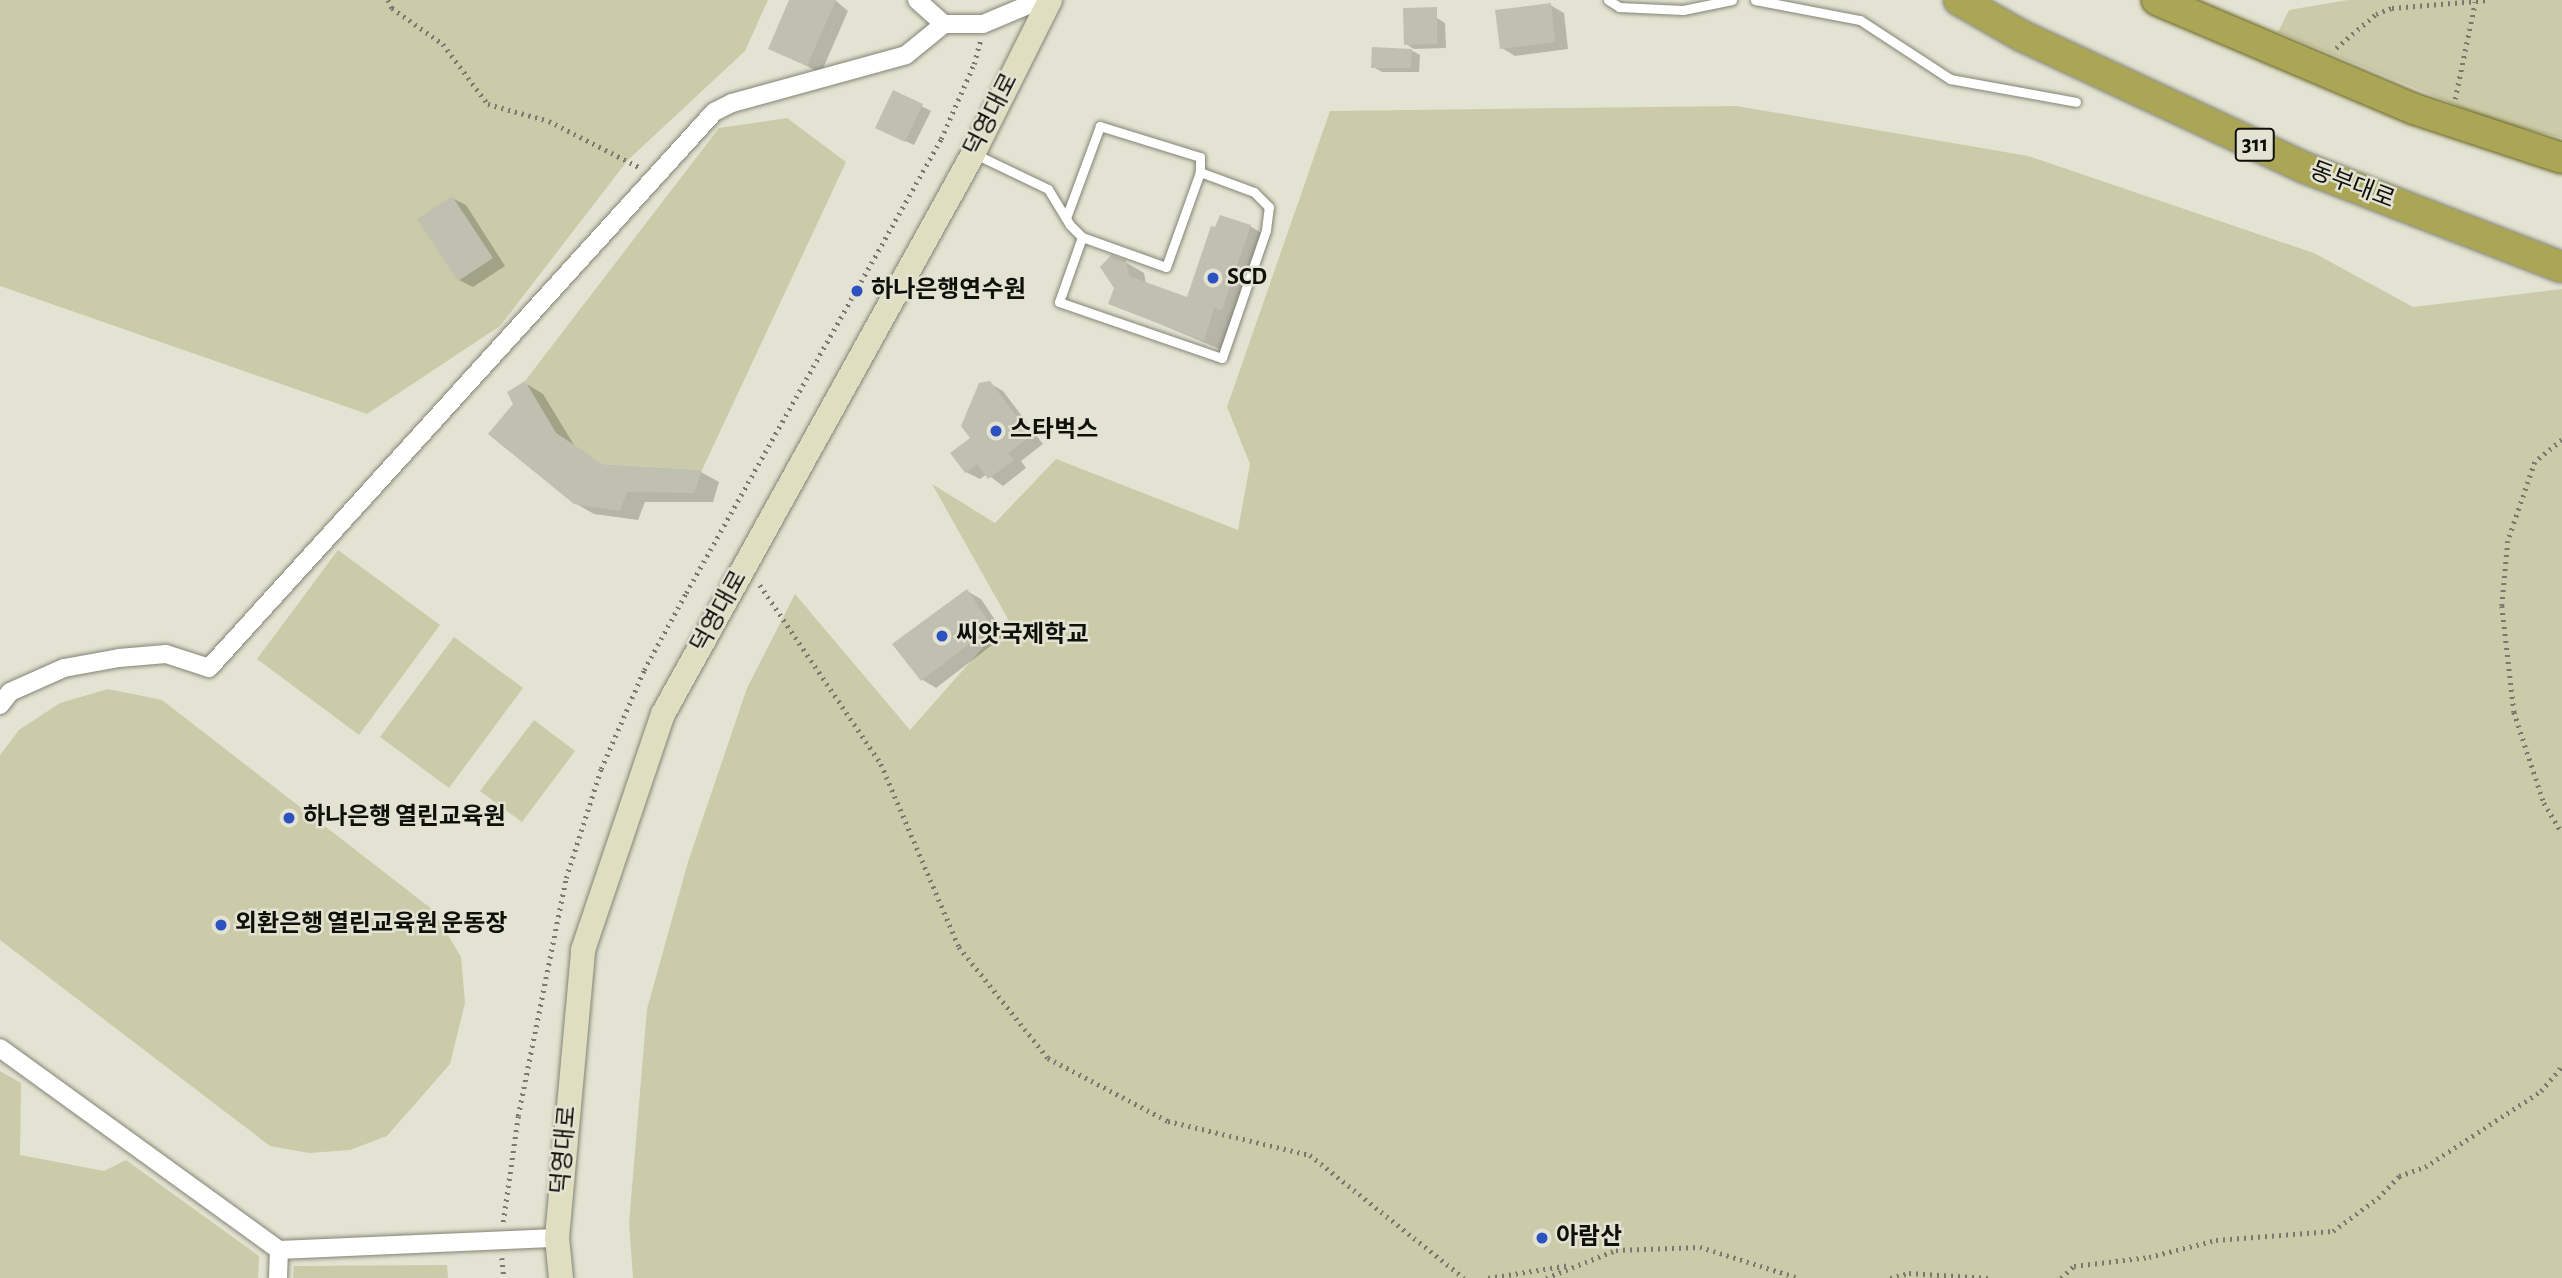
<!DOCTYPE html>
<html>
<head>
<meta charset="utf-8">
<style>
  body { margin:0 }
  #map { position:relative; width:2562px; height:1278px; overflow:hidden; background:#e3e3d3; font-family:"Alegreya Sans","Noto Sans KR",sans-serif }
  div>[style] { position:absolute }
  .green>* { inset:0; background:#cbcba9 }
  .shadow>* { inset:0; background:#0003 }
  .building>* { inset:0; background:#c0c0b1 }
  .path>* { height:4.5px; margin-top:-2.25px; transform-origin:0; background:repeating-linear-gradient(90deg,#79796f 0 2px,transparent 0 7px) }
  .roads { filter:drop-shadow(0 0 2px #848475) drop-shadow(0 0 2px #848475) }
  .service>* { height:9px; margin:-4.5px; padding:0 4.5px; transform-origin:4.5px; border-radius:4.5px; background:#fff }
  .minor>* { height:18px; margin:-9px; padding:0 9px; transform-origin:9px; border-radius:9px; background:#fff }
  .secondary>* { height:24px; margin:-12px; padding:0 12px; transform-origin:12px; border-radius:12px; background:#e0dec0 }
  .trunk>* { height:30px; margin:-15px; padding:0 15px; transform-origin:15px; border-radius:15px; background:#aba656 }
  .bridges { filter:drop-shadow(0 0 2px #676320) drop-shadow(0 0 2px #676320) }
  .trunk-bridge>* { height:30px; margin:-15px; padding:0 15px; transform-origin:15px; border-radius:15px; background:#aba656 }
  .dots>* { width:19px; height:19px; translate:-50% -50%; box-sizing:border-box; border:4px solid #e3e3d3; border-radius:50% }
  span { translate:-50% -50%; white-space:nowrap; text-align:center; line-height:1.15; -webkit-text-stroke:5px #e3e3d3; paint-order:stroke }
  .shield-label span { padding:2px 5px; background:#e3e3d3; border:2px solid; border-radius:5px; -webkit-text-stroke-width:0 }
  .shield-label { font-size:23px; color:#10100b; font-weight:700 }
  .street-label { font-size:24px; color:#10100b }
  .poi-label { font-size:24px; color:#10100b; font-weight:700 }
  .left { translate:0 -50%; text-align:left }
</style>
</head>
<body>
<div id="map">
  <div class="green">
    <div style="clip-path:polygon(0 0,768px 0,745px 51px,628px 160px,500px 326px,367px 414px,0 286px)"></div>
    <div style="clip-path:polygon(2348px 0,2562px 0,2562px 138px,2498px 122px,2278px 32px,2289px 10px)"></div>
    <div style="clip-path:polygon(1737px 106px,2028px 156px,2314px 253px,2413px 307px,2562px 289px,2562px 1278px,633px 1278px,629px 1223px,647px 1009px,688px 862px,747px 688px,795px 594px,910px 730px,1008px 619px,932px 484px,995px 523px,1056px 459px,1238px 530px,1250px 464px,1227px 407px,1330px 111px)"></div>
    <div style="clip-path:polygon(787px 118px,846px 162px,702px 470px,602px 464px,556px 433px,525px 381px,719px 128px)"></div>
    <div style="clip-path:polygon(338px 550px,440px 625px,359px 735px,257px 659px)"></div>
    <div style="clip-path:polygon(454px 637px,523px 688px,449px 788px,380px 737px)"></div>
    <div style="clip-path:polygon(108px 689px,162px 700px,433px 910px,461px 957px,465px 1003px,450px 1064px,387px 1136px,350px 1150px,309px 1153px,270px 1146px,0 940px,0 755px,19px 730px,60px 703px)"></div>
    <div style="clip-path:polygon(534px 720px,575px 751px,522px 822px,480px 791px)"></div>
    <div style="clip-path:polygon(0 1071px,21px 1083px,20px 1155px,104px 1171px,126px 1160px,259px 1256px,258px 1278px,0 1278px)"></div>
    <div style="clip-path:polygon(447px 1265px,448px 1278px,293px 1278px,294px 1266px)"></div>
  </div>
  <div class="shadow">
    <div style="clip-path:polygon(791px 0,835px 0,848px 11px,821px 73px,770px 48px)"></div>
    <div style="clip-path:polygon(1550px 5px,1564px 13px,1568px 49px,1515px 56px,1502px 48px)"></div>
    <div style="clip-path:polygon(1437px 18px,1445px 23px,1446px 48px,1414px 49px,1406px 44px)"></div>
    <div style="clip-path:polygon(1411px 50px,1420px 55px,1419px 72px,1382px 72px,1373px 67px)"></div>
    <div style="clip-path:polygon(894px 92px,931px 111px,914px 145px,886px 132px)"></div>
    <div style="clip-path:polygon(452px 198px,466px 205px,505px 266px,473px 287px,459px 280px)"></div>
    <div style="clip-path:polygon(1250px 226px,1268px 237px,1240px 319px,1233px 317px,1222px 350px,1110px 303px,1125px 262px,1144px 273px,1146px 284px,1189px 299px)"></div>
    <div style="clip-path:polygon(525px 383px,543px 394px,574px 445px,604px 466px,701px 472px,719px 482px,713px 502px,645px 502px,638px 520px,594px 514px,575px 503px,515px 404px)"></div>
    <div style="clip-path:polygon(989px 383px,1003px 391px,1043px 444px,1021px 461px,1026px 468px,1003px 486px,987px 474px,980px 479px,966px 472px)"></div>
    <div style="clip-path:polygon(967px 591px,981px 599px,1005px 635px,936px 688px,923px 680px,895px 644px)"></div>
  </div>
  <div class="building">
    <div style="clip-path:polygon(789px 0,836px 0,807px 66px,768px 49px)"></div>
    <div style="clip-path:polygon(1551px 3px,1555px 42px,1500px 49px,1495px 10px)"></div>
    <div style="clip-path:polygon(1437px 7px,1437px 44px,1404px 45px,1403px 8px)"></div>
    <div style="clip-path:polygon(1372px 47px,1412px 49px,1411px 68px,1371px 68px)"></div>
    <div style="clip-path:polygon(893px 90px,923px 104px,905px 142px,875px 128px)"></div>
    <div style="clip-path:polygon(452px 196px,493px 258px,458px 281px,417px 219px)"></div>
    <div style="clip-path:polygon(1220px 215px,1251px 225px,1222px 310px,1214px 308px,1204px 341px,1108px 304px,1114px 288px,1100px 267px,1111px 255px,1126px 260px,1129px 276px,1187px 297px,1211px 226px,1215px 227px)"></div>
    <div style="clip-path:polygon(525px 381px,556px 433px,602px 464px,702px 470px,694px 493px,627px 492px,620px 511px,574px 504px,488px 434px,513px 404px,507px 392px)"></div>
    <div style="clip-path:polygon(990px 381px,1031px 436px,1008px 453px,1014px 460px,988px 479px,977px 464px,965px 473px,950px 453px,970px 438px,961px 426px,979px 383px)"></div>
    <div style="clip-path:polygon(967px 589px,992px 627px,921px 681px,892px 644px)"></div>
  </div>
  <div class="path">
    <div style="left:388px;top:0;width:9px;rotate:63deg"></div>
    <div style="left:392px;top:8px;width:62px;rotate:35.2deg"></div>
    <div style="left:443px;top:44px;width:75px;rotate:53.1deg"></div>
    <div style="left:488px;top:104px;width:63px;rotate:15.6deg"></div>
    <div style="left:549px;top:121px;width:101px;rotate:27.1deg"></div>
    <div style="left:2336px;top:48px;width:52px;rotate:-40.4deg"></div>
    <div style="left:2376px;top:14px;width:17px;rotate:-21deg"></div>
    <div style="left:2392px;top:8px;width:97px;rotate:-4.7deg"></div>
    <div style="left:2455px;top:99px;width:99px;rotate:-78.3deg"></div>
    <div style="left:2562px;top:440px;width:35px;rotate:141deg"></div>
    <div style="left:2535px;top:462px;width:83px;rotate:108.9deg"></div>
    <div style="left:2508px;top:541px;width:65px;rotate:95.3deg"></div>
    <div style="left:2502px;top:606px;width:107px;rotate:83.5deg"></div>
    <div style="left:2514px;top:712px;width:96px;rotate:71.8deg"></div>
    <div style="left:2544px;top:803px;width:35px;rotate:59deg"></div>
    <div style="left:760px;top:585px;width:216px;rotate:55.9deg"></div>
    <div style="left:881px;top:764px;width:199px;rotate:66.9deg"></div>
    <div style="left:959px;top:947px;width:142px;rotate:51.3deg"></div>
    <div style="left:1048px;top:1058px;width:136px;rotate:27.7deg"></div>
    <div style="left:1168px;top:1121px;width:146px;rotate:13.5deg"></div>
    <div style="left:1310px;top:1155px;width:197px;rotate:38.6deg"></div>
    <div style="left:503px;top:1222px;width:107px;rotate:-81.9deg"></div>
    <div style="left:518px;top:1116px;width:243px;rotate:-78.6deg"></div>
    <div style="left:566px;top:878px;width:114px;rotate:-72.2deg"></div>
    <div style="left:601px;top:769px;width:108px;rotate:-66.5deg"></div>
    <div style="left:644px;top:670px;width:88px;rotate:-61.4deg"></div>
    <div style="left:686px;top:593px;width:521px;rotate:-60.68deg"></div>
    <div style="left:941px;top:139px;width:82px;rotate:-66.3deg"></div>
    <div style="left:974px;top:64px;width:24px;rotate:-75deg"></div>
    <div style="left:502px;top:1258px;width:20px;rotate:84deg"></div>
    <div style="left:1488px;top:1278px;width:83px;rotate:-9deg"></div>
    <div style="left:1546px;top:1278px;width:75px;rotate:-21.8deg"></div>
    <div style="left:1616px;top:1250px;width:84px;rotate:-2deg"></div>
    <div style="left:1700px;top:1247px;width:104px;rotate:17.4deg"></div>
    <div style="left:1890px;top:1278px;width:20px;rotate:-15deg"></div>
    <div style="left:1909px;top:1273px;width:80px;rotate:3.6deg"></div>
    <div style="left:2061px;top:1278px;width:18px;rotate:-43deg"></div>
    <div style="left:2074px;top:1266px;width:76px;rotate:-6.8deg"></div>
    <div style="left:2149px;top:1257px;width:69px;rotate:-14.2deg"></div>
    <div style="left:2216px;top:1240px;width:117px;rotate:-4.4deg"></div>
    <div style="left:2333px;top:1231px;width:56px;rotate:-36.3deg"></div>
    <div style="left:2378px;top:1198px;width:30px;rotate:-46deg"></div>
    <div style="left:2399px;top:1176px;width:28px;rotate:-19deg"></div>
    <div style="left:2425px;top:1167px;width:139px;rotate:-33.2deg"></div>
    <div style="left:2541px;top:1091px;width:33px;rotate:-50deg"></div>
  </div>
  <div class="roads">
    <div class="service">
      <div style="left:1608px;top:0;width:13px;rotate:32deg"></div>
      <div style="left:1619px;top:7px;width:64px;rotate:2.7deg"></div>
      <div style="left:1683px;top:10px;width:50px;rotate:-11.5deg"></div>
      <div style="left:1755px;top:0;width:107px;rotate:10.8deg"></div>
      <div style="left:1860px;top:20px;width:108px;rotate:33.2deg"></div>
      <div style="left:1950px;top:79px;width:128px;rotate:10.3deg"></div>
      <div style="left:975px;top:154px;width:81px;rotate:25.6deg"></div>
      <div style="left:1048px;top:189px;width:42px;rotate:58.6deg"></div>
      <div style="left:1070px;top:225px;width:17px;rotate:45deg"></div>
      <div style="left:1082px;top:237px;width:89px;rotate:19.7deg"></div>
      <div style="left:1166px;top:267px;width:101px;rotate:-70.3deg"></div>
      <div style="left:1200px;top:172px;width:15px;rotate:-90deg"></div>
      <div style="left:1200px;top:157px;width:105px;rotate:-162.8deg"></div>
      <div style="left:1100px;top:126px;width:98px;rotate:110.3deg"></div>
      <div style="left:1082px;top:237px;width:69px;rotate:109.5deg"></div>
      <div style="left:1059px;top:302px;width:172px;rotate:19deg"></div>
      <div style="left:1222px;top:358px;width:135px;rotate:-71deg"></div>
      <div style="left:1266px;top:230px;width:23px;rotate:-83deg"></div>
      <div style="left:1269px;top:207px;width:21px;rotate:-135deg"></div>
      <div style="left:1254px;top:192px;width:58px;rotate:-159.7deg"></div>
    </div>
    <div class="minor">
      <div style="left:917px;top:0;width:36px;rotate:42deg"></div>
      <div style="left:0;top:705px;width:16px;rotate:-52deg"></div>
      <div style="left:10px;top:692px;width:59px;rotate:-24deg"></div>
      <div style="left:64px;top:668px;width:56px;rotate:-10.3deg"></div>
      <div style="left:119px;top:658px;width:47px;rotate:-4.9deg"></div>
      <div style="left:166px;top:654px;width:45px;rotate:18deg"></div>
      <div style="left:209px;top:668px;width:751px;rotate:-47.75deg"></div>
      <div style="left:714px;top:112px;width:20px;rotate:-27deg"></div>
      <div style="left:732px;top:103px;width:180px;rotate:-15.4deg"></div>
      <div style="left:906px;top:55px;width:49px;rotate:-39.2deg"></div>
      <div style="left:944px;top:24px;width:39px"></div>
      <div style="left:983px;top:24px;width:62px;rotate:-22.8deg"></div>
      <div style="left:0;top:1048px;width:344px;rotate:35.9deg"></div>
      <div style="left:279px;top:1250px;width:278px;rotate:-2.5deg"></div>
      <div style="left:278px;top:1278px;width:28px;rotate:-88deg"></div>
    </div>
    <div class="secondary">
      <div style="left:561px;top:1278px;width:40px;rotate:-95.7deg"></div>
      <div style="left:557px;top:1238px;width:289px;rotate:-84.8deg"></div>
      <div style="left:583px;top:950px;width:249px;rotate:-71.3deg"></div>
      <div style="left:663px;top:714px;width:640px;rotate:-61.03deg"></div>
      <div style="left:973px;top:154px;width:172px;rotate:-63.4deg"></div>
    </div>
    <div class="trunk">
      <div style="left:1959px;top:0;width:73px;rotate:29.7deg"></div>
      <div style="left:2022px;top:36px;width:312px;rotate:25deg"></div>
      <div style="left:2305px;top:168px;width:275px;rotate:21.1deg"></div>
    </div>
  </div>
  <div class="bridges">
    <div class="trunk-bridge">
      <div style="left:2157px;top:0;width:279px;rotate:23deg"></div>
      <div style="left:2414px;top:109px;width:156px;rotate:18.3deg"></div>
    </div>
  </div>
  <div class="dots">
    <div style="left:1213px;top:278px;background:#2c52c1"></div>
    <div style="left:857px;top:291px;background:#2c52c1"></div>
    <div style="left:996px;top:431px;background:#2c52c1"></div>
    <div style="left:942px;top:636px;background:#2c52c1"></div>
    <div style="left:289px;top:818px;background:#2c52c1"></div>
    <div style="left:221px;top:925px;background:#2c52c1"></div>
    <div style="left:1542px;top:1238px;background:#2c52c1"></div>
  </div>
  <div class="shield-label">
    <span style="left:2255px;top:145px">311</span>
  </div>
  <div class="street-label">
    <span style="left:992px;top:115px;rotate:-63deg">덕영대로</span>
    <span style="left:2352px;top:186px;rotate:21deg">동부대로</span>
    <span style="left:720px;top:612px;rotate:-61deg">덕영대로</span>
    <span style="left:565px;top:1150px;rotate:-85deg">덕영대로</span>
  </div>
  <div class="poi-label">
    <span class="left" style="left:1227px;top:278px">SCD</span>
    <span class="left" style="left:871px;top:291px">하나은행연수원</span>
    <span class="left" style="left:1010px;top:431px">스타벅스</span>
    <span class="left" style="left:956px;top:636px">씨앗국제학교</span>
    <span class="left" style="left:303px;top:818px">하나은행 열린교육원</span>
    <span class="left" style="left:235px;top:925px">외환은행 열린교육원 운동장</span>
    <span class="left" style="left:1556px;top:1238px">아람산</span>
  </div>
</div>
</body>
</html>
